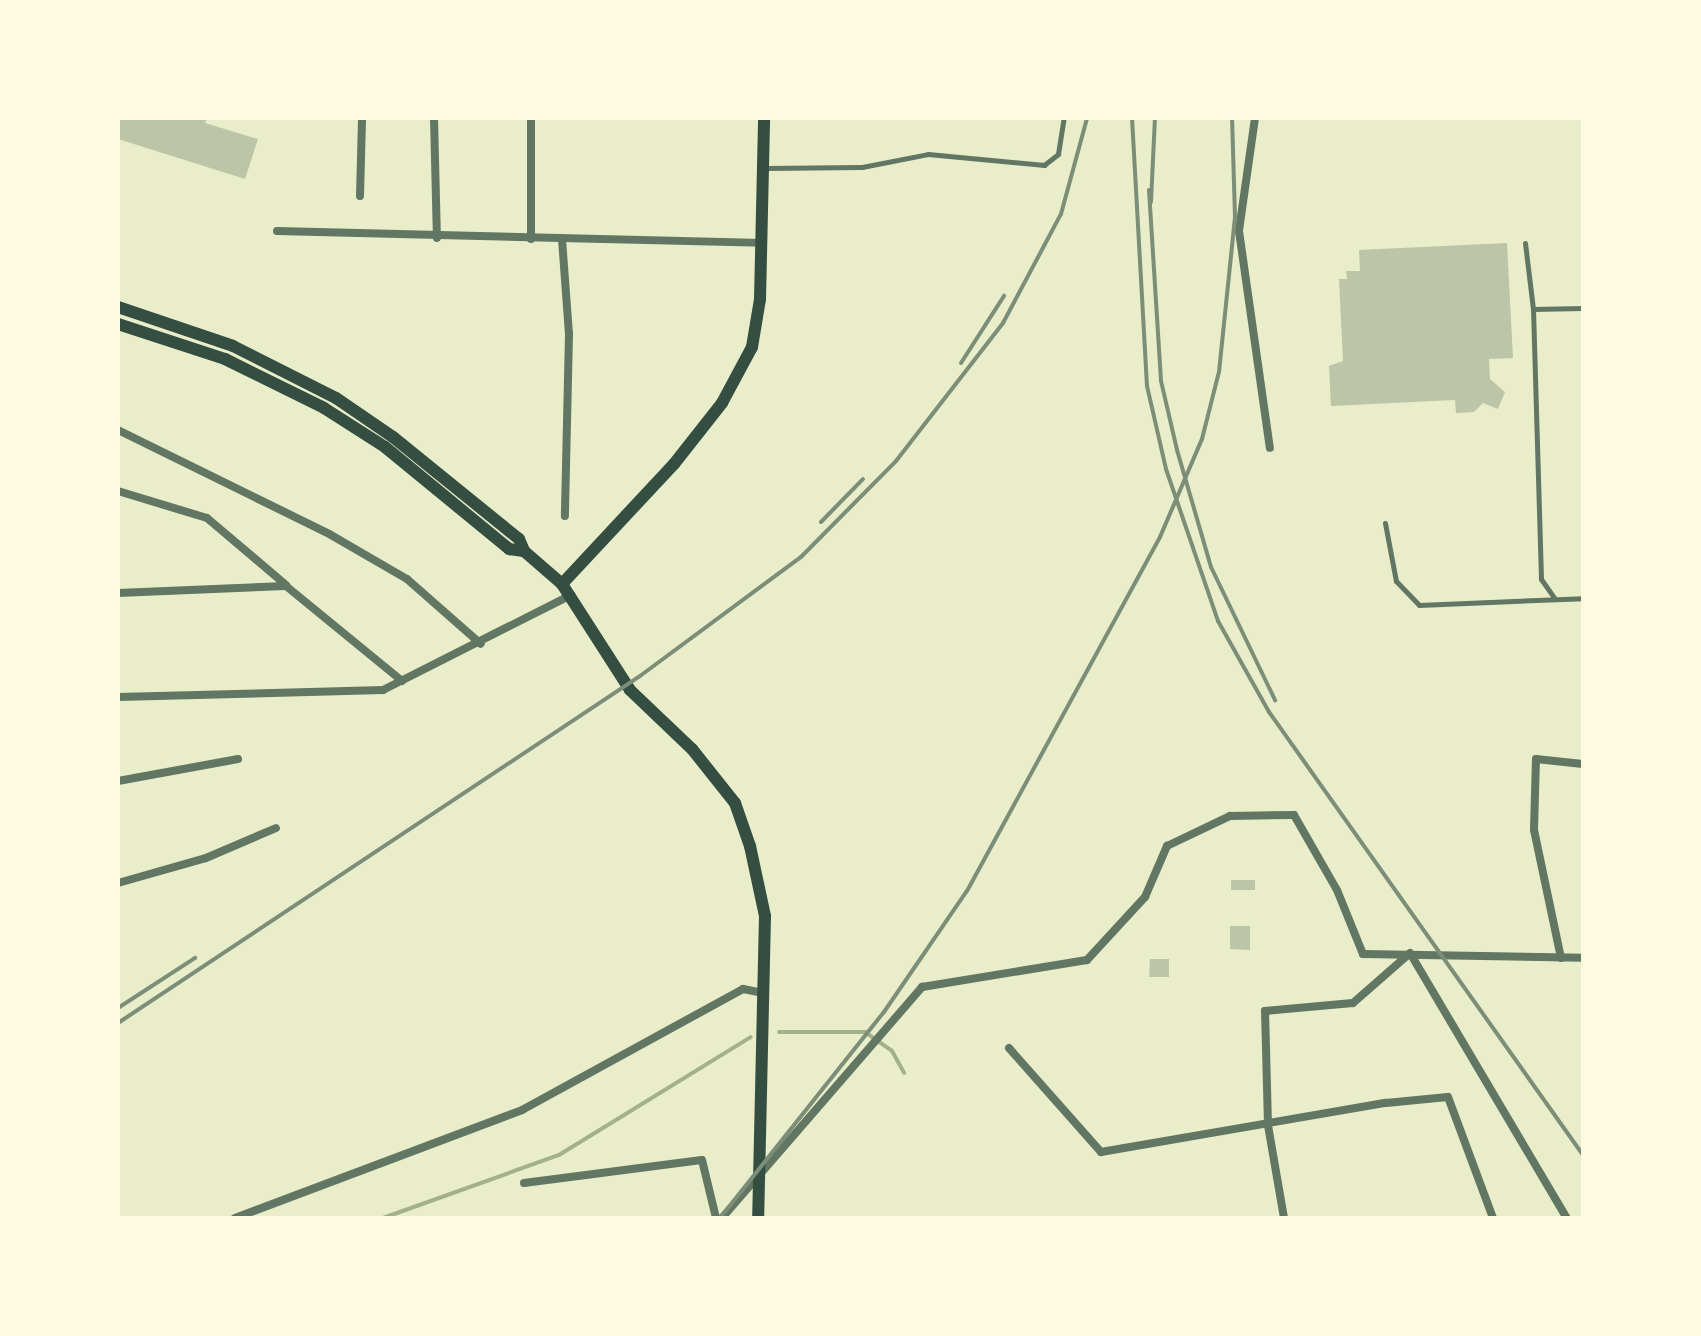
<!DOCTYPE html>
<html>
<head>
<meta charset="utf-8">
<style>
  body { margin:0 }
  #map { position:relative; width:1701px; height:1336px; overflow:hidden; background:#e9edc9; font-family:"Golos Text",sans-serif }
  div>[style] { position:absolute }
  .stream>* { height:4px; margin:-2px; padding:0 2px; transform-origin:2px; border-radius:2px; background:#a3b18a }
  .building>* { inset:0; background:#bcc5a7 }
  .service>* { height:5px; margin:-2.5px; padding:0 2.5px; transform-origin:2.5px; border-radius:2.5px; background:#617663 }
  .minor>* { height:8px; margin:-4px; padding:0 4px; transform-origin:4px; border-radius:4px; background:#617663 }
  .secondary>* { height:12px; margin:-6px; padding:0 6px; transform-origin:6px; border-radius:6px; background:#344e41 }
  .rail>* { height:4px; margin:-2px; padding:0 2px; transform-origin:2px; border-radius:2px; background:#7c8e77 }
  span { translate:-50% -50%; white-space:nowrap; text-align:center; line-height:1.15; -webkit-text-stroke:8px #fefae0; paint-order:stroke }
  .frame { position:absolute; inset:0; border:120px solid #fefae0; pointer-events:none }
</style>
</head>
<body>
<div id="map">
  <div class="stream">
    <div style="left:779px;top:1032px;width:86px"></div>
    <div style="left:865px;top:1032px;width:33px;rotate:35deg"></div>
    <div style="left:892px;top:1051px;width:25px;rotate:61deg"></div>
    <div style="left:383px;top:1218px;width:187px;rotate:-19.7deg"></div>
    <div style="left:559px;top:1155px;width:225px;rotate:-31.6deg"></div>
  </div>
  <div class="building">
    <div style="clip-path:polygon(118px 118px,207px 118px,205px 123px,258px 139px,245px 179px,118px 139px)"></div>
    <div style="clip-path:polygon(1507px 243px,1513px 358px,1489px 359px,1490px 379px,1505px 392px,1498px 409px,1483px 403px,1474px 412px,1456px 413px,1455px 400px,1331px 406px,1329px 366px,1343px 361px,1339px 279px,1347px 279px,1346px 271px,1360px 271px,1359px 250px)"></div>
    <div style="clip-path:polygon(1231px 880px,1255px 880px,1255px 890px,1231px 890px)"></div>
    <div style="clip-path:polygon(1230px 926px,1250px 926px,1250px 950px,1230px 949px)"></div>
    <div style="clip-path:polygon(1150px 959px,1169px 959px,1169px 977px,1149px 977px)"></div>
  </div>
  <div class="service">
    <div style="left:766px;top:168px;width:96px;rotate:-0.6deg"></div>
    <div style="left:862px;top:167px;width:67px;rotate:-11.1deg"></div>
    <div style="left:928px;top:154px;width:117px;rotate:5.4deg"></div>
    <div style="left:1044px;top:165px;width:18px;rotate:-38deg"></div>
    <div style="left:1058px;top:154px;width:36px;rotate:-81deg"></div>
    <div style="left:1525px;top:243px;width:66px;rotate:83.1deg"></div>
    <div style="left:1533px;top:309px;width:270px;rotate:88.3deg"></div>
    <div style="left:1541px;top:579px;width:24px;rotate:55deg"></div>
    <div style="left:1533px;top:309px;width:50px;rotate:-1.1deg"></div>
    <div style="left:1385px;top:523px;width:59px;rotate:79.3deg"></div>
    <div style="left:1396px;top:581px;width:33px;rotate:46deg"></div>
    <div style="left:1419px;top:605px;width:164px;rotate:-2.4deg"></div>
  </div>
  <div class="minor">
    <div style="left:434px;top:118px;width:120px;rotate:88.6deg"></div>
    <div style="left:1255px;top:118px;width:114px;rotate:98.1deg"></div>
    <div style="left:1239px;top:231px;width:219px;rotate:81.9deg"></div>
    <div style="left:360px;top:196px;width:78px;rotate:-88.5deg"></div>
    <div style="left:277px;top:231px;width:486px;rotate:1.4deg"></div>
    <div style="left:531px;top:239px;width:121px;rotate:-90deg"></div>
    <div style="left:562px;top:239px;width:95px;rotate:85.8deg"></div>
    <div style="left:569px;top:334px;width:182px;rotate:91.3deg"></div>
    <div style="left:118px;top:430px;width:237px;rotate:26.2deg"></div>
    <div style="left:331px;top:535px;width:88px;rotate:30.1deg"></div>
    <div style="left:407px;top:579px;width:98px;rotate:41.3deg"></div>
    <div style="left:118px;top:491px;width:93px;rotate:16.9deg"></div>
    <div style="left:207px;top:518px;width:104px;rotate:40.3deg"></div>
    <div style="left:118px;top:593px;width:168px;rotate:-2.4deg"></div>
    <div style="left:286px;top:586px;width:150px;rotate:39.3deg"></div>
    <div style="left:118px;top:697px;width:265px;rotate:-1.5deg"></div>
    <div style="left:383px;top:690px;width:211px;rotate:-26.8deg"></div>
    <div style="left:118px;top:781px;width:122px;rotate:-10.4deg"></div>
    <div style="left:118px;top:883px;width:91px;rotate:-15.9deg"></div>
    <div style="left:206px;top:858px;width:76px;rotate:-23.2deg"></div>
    <div style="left:1410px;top:953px;width:308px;rotate:59.4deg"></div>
    <div style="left:1561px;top:958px;width:131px;rotate:-101.9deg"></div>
    <div style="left:1534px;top:830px;width:71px;rotate:-88.4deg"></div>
    <div style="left:1536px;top:759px;width:47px;rotate:6.1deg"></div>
    <div style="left:1009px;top:1048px;width:139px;rotate:48.5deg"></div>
    <div style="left:1101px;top:1152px;width:289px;rotate:-9.8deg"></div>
    <div style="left:1386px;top:1103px;width:62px;rotate:-5.5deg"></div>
    <div style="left:1448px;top:1097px;width:129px;rotate:69.6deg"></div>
    <div style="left:524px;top:1183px;width:179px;rotate:-7.4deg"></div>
    <div style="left:702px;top:1160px;width:60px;rotate:76.4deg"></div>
    <div style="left:235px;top:1218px;width:307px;rotate:-20.6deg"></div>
    <div style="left:522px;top:1110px;width:252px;rotate:-28.7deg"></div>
    <div style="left:743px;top:989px;width:21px;rotate:11deg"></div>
    <div style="left:722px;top:1218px;width:306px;rotate:-49.1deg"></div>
    <div style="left:922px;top:987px;width:167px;rotate:-9.3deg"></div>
    <div style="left:1087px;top:960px;width:86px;rotate:-47.4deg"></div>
    <div style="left:1145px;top:897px;width:56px;rotate:-66.7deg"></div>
    <div style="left:1167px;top:846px;width:70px;rotate:-25.5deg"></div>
    <div style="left:1230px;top:816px;width:64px;rotate:-0.9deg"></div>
    <div style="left:1294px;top:815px;width:86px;rotate:60.2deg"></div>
    <div style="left:1337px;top:890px;width:69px;rotate:67.9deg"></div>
    <div style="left:1363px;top:954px;width:220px;rotate:1deg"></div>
    <div style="left:1284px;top:1218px;width:94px;rotate:-99.8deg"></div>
    <div style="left:1268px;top:1125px;width:114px;rotate:-91.5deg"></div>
    <div style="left:1265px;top:1011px;width:88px;rotate:-5.2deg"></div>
    <div style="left:1353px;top:1003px;width:74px;rotate:-41.2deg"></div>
  </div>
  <div class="secondary">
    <div style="left:118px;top:307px;width:121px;rotate:18.7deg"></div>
    <div style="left:233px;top:346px;width:115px;rotate:26.8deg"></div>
    <div style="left:336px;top:398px;width:69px;rotate:34.4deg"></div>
    <div style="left:393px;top:437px;width:162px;rotate:39deg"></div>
    <div style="left:519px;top:539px;width:13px;rotate:67deg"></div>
    <div style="left:524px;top:551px;width:50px;rotate:41deg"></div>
    <div style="left:562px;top:584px;width:126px;rotate:57.3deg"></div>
    <div style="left:630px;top:690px;width:86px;rotate:43.6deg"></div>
    <div style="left:692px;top:749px;width:69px;rotate:51.5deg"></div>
    <div style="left:735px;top:803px;width:46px;rotate:70.8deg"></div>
    <div style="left:750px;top:846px;width:72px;rotate:77.9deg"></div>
    <div style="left:765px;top:916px;width:302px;rotate:91.3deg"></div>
    <div style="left:118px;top:324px;width:113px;rotate:18.1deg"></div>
    <div style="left:225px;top:359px;width:110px;rotate:26.3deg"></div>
    <div style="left:324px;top:408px;width:72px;rotate:32.6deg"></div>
    <div style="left:385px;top:447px;width:161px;rotate:39.4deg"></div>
    <div style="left:509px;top:549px;width:15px;rotate:8deg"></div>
    <div style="left:562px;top:584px;width:164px;rotate:-47deg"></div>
    <div style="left:674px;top:464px;width:78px;rotate:-51.8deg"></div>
    <div style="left:722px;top:403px;width:64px;rotate:-61.8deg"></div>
    <div style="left:752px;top:347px;width:49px;rotate:-80.5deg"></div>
    <div style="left:760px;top:299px;width:181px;rotate:-88.7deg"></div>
  </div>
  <div class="rail">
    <div style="left:1132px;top:118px;width:268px;rotate:86.8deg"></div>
    <div style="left:1147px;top:386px;width:85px;rotate:77.1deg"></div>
    <div style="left:1166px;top:469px;width:161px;rotate:71.1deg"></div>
    <div style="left:1218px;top:621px;width:104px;rotate:60.7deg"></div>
    <div style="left:1269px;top:712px;width:543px;rotate:54.67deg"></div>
    <div style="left:1149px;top:190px;width:191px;rotate:86.4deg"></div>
    <div style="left:1161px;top:381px;width:71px;rotate:76.9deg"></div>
    <div style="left:1177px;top:450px;width:122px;rotate:73.8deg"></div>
    <div style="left:1211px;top:567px;width:148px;rotate:64.3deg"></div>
    <div style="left:1151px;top:202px;width:84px;rotate:-87.3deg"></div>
    <div style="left:961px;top:363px;width:80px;rotate:-57.3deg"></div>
    <div style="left:821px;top:522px;width:60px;rotate:-45.7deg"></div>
    <div style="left:118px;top:1008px;width:92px;rotate:-33deg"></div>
    <div style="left:118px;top:1023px;width:627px;rotate:-33.61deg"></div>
    <div style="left:640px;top:676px;width:200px;rotate:-36.5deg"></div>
    <div style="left:801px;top:557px;width:135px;rotate:-45.3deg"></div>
    <div style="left:896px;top:461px;width:175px;rotate:-52.2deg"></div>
    <div style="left:1003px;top:323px;width:123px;rotate:-62deg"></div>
    <div style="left:1061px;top:214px;width:99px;rotate:-74.8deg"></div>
    <div style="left:720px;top:1218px;width:263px;rotate:-51.5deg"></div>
    <div style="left:884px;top:1012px;width:147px;rotate:-55.6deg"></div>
    <div style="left:967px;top:891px;width:403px;rotate:-61.4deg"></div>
    <div style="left:1160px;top:537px;width:107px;rotate:-66.8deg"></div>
    <div style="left:1202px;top:439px;width:69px;rotate:-75.8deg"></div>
    <div style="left:1219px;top:372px;width:156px;rotate:-84.1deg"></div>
    <div style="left:1235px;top:217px;width:99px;rotate:-91.7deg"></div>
  </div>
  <div class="frame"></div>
</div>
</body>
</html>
